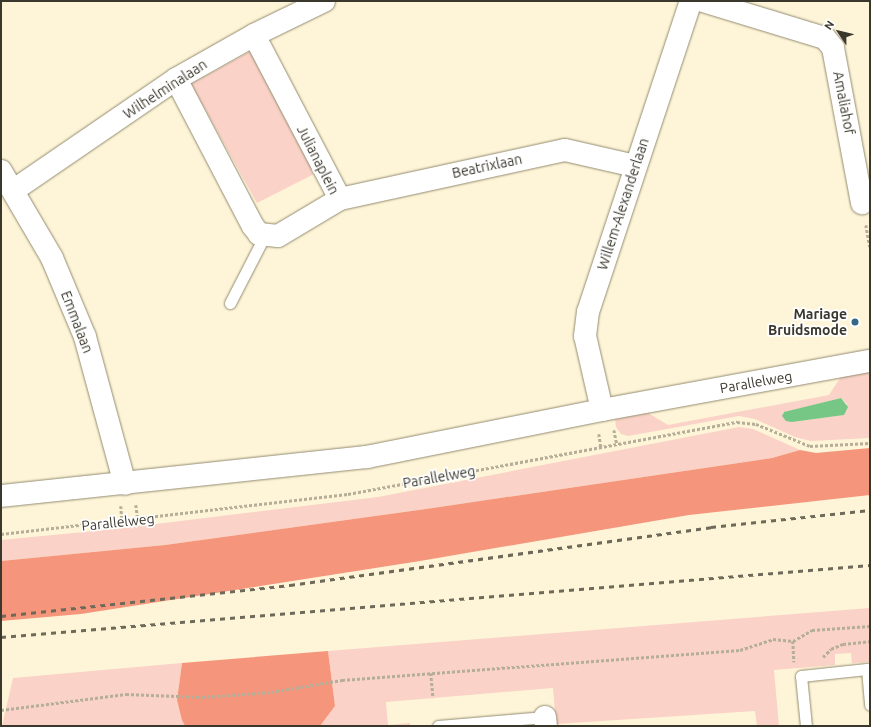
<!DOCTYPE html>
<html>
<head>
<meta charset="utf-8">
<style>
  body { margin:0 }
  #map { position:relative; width:871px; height:727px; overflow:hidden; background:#fef5d8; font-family:Ubuntu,sans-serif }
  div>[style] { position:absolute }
  .green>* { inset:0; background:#fad2c7 }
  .forest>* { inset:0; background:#f5957b }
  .water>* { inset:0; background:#76c786 }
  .path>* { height:2.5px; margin-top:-1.25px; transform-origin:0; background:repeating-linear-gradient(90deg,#b5ae98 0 3px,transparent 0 5px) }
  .roads { filter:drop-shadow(0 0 1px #938b71) drop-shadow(0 0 1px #938b71) }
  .lane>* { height:11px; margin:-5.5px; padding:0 5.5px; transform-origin:5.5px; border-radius:5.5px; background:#fff }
  .street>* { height:22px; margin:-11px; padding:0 11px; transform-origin:11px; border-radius:11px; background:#fff }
  .rail>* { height:3px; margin-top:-1.5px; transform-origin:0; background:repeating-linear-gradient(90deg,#6e6a5a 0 5px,transparent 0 10px) }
  .dots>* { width:11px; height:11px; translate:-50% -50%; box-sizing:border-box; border:2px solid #fff; border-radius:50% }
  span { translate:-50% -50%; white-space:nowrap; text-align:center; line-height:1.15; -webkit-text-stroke:3.5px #fff; paint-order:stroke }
  .street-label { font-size:14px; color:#3a372c }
  .poi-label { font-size:14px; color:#3a372c; font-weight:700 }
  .right { translate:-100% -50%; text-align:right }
  .frame { position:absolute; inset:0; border:2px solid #3a372c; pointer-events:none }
  .north { position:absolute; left:819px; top:12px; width:40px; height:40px; -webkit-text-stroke:3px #fff; paint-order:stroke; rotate:305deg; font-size:11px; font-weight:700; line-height:16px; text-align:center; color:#3a372c }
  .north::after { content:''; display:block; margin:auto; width:14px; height:18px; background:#3a372c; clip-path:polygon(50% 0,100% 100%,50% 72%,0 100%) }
</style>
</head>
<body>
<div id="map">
  <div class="green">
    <div style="clip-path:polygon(251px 51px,318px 172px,257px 203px,191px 84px)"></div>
    <div style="clip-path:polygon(evenodd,870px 370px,870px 438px,811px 441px,795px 437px,755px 419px,739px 416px,628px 436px,621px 434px,616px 427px,615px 419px,648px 413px,668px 425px,829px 395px,842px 375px,870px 370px,841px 398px,847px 404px,841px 415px,792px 422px,782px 413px,841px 398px)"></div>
    <div style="clip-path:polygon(739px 427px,753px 429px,800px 450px,772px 458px,426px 509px,165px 545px,1px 561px,1px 540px,115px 529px,378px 497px)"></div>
    <div style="clip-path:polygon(870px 608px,870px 662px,852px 663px,851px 653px,835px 654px,835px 665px,774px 670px,779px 726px,757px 726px,755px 711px,556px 724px,553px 688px,386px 702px,388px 725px,410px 723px,410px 726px,320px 726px,335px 706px,328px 651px)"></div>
    <div style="clip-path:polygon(182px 663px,177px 700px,185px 726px,2px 726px,13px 678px)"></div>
  </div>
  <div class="forest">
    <div style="clip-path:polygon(870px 448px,870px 495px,689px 515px,420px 561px,81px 614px,1px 621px,1px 561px,165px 545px,426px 509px,772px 458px,800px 450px,816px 453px)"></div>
    <div style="clip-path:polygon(328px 651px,335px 706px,320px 726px,185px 726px,182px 720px,177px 700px,182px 663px)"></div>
  </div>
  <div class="water">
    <div style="clip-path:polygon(841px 398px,848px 407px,844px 415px,792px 422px,786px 421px,782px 416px,784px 412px)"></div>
  </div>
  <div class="path">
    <div style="left:866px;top:225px;width:22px;rotate:80deg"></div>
    <div style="left:614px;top:430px;width:14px;rotate:78deg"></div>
    <div style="left:599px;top:434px;width:13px;rotate:81deg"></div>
    <div style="left:136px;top:505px;width:15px;rotate:82deg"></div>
    <div style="left:121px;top:506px;width:16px;rotate:86deg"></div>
    <div style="left:1px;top:534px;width:349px;rotate:-6.6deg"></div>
    <div style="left:348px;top:494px;width:396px;rotate:-10.5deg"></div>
    <div style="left:737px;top:422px;width:19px;rotate:6deg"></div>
    <div style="left:756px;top:424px;width:58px;rotate:22.2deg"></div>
    <div style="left:810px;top:446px;width:60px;rotate:-2.9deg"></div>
    <div style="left:793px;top:641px;width:21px;rotate:87deg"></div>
    <div style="left:823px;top:657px;width:11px;rotate:-45deg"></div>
    <div style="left:831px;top:649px;width:13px;rotate:-23deg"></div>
    <div style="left:843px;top:644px;width:27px;rotate:-6deg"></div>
    <div style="left:431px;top:673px;width:25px;rotate:85deg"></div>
    <div style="left:1px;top:710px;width:126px;rotate:-7.3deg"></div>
    <div style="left:126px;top:694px;width:76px;rotate:2.3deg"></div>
    <div style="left:202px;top:697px;width:69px;rotate:-4.1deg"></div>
    <div style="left:271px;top:692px;width:72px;rotate:-9.6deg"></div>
    <div style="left:342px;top:680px;width:399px;rotate:-4.3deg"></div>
    <div style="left:740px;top:650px;width:35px;rotate:-18deg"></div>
    <div style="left:773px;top:639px;width:20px;rotate:6deg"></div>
    <div style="left:793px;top:641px;width:22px;rotate:-30deg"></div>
    <div style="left:812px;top:630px;width:58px;rotate:-3.9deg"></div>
  </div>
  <div class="roads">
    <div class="lane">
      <div style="left:230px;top:303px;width:76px;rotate:-62.8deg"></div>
      <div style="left:438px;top:726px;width:107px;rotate:-4.8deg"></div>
      <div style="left:806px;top:726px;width:50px;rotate:-95.7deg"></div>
      <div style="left:801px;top:676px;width:66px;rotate:-6.1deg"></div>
      <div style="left:867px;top:669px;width:36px;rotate:85deg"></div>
    </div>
    <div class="street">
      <div style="left:703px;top:1px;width:127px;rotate:16.9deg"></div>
      <div style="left:825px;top:38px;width:13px;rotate:51deg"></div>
      <div style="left:833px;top:48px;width:158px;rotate:79.4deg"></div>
      <div style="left:176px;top:79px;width:166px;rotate:62.4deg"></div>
      <div style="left:253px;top:226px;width:10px;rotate:53deg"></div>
      <div style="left:259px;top:234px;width:19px;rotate:6deg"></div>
      <div style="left:278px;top:236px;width:72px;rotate:-30.8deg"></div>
      <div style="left:340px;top:199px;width:185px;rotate:-117.7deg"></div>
      <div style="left:1px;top:171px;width:101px;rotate:59.6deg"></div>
      <div style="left:52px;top:258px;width:86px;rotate:67.3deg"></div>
      <div style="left:85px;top:337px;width:152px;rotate:74.8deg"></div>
      <div style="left:14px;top:190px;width:196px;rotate:-34.4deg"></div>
      <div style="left:176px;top:79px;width:90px;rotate:-29.4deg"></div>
      <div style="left:254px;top:35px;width:78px;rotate:-25.9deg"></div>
      <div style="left:340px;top:199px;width:230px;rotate:-12.3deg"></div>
      <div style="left:565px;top:150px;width:72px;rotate:12.9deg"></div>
      <div style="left:602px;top:410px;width:76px;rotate:-102.9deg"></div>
      <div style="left:585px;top:336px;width:24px;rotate:-83deg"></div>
      <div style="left:588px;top:312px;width:328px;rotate:-71.7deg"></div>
      <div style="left:1px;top:496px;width:368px;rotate:-6.1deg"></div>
      <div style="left:367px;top:457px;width:240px;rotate:-11.3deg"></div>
      <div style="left:602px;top:410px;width:272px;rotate:-10.4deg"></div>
      <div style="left:545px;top:717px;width:9px;rotate:84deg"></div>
    </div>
  </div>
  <div class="rail">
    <div style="left:1px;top:616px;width:291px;rotate:-6.1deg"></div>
    <div style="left:290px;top:585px;width:425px;rotate:-7.8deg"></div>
    <div style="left:711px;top:527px;width:160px;rotate:-6.1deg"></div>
    <div style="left:1px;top:637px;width:872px;rotate:-4.74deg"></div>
  </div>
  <div class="dots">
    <div style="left:855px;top:322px;background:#346885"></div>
  </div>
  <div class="street-label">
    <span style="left:165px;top:89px;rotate:-33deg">Wilhelminalaan</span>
    <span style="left:844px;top:103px;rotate:79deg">Amaliahof</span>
    <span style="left:318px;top:160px;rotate:63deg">Julianaplein</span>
    <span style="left:487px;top:166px;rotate:-12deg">Beatrixlaan</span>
    <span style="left:623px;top:204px;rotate:-72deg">Willem-Alexanderlaan</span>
    <span style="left:77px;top:322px;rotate:69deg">Emmalaan</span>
    <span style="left:756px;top:382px;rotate:-10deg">Parallelweg</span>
    <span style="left:439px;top:477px;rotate:-10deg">Parallelweg</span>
    <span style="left:118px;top:522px;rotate:-6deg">Parallelweg</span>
  </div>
  <div class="poi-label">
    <span class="right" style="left:847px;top:322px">Mariage<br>Bruidsmode</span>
  </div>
  <div class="frame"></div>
  <div class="north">N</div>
</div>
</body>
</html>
